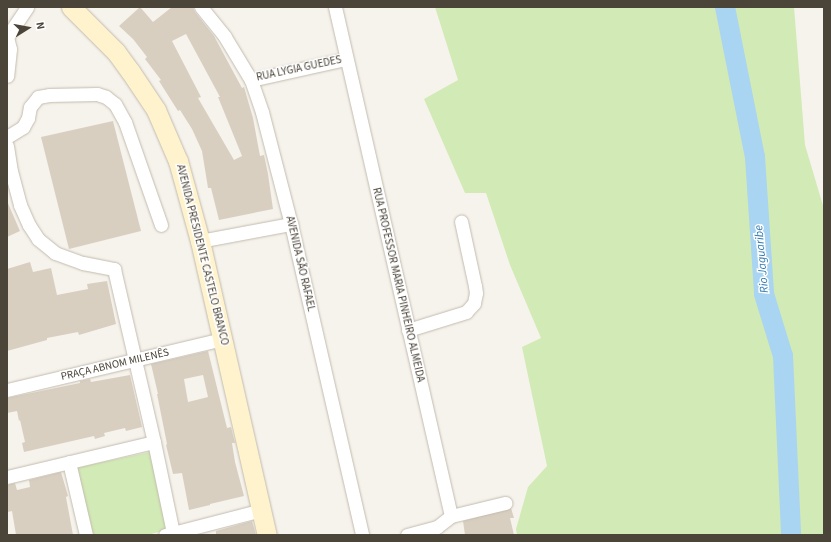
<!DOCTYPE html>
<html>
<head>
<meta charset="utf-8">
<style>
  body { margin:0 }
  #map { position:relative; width:831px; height:542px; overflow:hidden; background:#f6f3ec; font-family:"Source Sans 3",sans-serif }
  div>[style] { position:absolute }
  .green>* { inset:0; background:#d2eab5 }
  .river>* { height:20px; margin:-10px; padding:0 10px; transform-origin:10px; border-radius:10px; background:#a9d4f2 }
  .building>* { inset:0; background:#d8cfc1 }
  .roads { filter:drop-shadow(0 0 1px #c2bbae) drop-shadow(0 0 1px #c2bbae) }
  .street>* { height:13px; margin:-6.5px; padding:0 6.5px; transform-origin:6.5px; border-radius:6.5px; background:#fff }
  .secondary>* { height:19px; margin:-9.5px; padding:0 9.5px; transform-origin:9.5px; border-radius:9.5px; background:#fff3cd }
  span { translate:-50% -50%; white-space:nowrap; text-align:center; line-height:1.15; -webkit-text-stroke:3px #fff; paint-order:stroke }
  .street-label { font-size:11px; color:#4b4439 }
  .water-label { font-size:12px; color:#2e7ab2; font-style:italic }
  .frame { position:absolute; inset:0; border:8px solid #4b4439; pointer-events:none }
  .north { position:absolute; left:8px; top:8px; width:40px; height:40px; -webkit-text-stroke:3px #fff; paint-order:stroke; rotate:79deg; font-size:11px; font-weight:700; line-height:16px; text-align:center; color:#4b4439 }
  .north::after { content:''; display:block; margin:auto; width:14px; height:18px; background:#4b4439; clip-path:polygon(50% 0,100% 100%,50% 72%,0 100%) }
</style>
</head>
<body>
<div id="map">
  <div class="green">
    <div style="clip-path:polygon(435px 7px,794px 7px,805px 145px,824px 209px,824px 535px,517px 535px,516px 529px,528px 487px,547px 466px,522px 347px,541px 338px,510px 265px,486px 193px,465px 193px,424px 99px,458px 80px)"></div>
    <div style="clip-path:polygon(150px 452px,167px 530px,147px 535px,91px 535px,75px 468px)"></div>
  </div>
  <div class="river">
    <div style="left:725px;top:7px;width:153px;rotate:78.7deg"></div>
    <div style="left:755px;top:157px;width:137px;rotate:86.2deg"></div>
    <div style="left:764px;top:294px;width:65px;rotate:73deg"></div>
    <div style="left:783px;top:356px;width:179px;rotate:87.4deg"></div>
  </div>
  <div class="building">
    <div style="clip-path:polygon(evenodd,140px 7px,153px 22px,172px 7px,193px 7px,195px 12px,214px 36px,242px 88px,244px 87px,253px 118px,260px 156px,264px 155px,268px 174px,273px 209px,219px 220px,211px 188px,208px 188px,202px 151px,192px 129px,180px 110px,178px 111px,159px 81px,161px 80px,145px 59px,147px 57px,133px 39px,119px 26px,140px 7px,186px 34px,220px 97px,218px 97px,242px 156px,234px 160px,198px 98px,201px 97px,172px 41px,186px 34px)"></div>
    <div style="clip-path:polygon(113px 121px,141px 231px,69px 249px,41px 137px)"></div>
    <div style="clip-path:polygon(7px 201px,20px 231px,7px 237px)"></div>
    <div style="clip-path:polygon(30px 262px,33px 272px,51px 268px,57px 295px,88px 289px,87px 284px,107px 281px,116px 324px,79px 335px,78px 332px,47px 338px,47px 340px,7px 351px,7px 269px)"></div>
    <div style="clip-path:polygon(evenodd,208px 351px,227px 428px,231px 427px,235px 443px,232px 443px,235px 462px,244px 496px,210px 504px,210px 505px,189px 510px,182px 473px,173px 474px,166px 445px,167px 444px,157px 394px,158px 394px,151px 364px,208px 351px,203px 375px,208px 397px,188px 402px,184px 379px,203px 375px)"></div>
    <div style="clip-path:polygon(130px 375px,142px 427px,126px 431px,125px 428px,104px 433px,105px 436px,95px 439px,94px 436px,24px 452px,22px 443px,25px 442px,20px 420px,19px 421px,17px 411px,7px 413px,7px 398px,80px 383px,80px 381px,90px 379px,91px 382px)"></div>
    <div style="clip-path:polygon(61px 472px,68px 496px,66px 497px,73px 535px,16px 535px,12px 511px,8px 512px,7px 505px,7px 485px,15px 483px,17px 490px,30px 487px,29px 480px)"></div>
    <div style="clip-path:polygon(511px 508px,514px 518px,510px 518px,514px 535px,465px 535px,463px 521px)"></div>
    <div style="clip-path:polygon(252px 521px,256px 535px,216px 535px,216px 531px)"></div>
  </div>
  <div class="roads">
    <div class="street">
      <div style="left:201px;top:7px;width:38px;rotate:51deg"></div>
      <div style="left:225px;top:37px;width:50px;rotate:58.8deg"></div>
      <div style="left:251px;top:80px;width:34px;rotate:71deg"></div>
      <div style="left:262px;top:112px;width:116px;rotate:75.5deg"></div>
      <div style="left:291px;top:224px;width:319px;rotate:77.1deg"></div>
      <div style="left:335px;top:7px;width:522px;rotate:77.16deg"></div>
      <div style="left:7px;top:37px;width:12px;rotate:76deg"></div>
      <div style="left:10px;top:49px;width:27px;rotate:96deg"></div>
      <div style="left:7px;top:37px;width:36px;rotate:-56deg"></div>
      <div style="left:251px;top:80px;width:97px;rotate:-12.5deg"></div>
      <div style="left:7px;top:137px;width:19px;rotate:-32deg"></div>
      <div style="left:23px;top:127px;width:10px;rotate:-61deg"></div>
      <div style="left:28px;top:118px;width:11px;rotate:-80deg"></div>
      <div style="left:30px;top:107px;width:13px;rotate:-51deg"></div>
      <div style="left:38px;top:97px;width:11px;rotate:-10deg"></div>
      <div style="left:49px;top:95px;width:48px;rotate:-1.2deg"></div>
      <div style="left:97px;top:94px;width:9px;rotate:18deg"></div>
      <div style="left:106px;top:97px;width:11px;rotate:38deg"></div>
      <div style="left:115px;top:104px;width:21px;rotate:61deg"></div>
      <div style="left:125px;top:122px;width:109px;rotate:70.7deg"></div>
      <div style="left:7px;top:146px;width:25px;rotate:81deg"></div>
      <div style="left:11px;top:171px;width:35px;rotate:75deg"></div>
      <div style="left:20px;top:205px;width:22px;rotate:66deg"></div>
      <div style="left:29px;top:225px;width:17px;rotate:57deg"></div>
      <div style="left:38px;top:239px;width:22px;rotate:39deg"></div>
      <div style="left:55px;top:253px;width:30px;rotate:20deg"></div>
      <div style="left:83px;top:263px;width:32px;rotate:11deg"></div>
      <div style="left:114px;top:269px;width:178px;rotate:77deg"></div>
      <div style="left:154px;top:442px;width:93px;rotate:78.2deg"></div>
      <div style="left:200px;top:241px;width:93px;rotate:-10.6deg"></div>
      <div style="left:408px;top:330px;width:61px;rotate:-17.2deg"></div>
      <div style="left:466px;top:312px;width:12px;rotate:-48deg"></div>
      <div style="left:474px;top:303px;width:10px;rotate:-79deg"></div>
      <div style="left:476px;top:293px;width:7px;rotate:-98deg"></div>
      <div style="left:475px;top:286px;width:66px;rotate:-102.2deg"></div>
      <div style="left:7px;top:390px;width:222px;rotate:-13.3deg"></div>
      <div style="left:69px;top:462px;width:75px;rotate:76.9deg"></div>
      <div style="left:7px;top:477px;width:151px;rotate:-13.4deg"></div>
      <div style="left:165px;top:535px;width:100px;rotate:-14.5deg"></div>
      <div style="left:407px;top:535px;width:31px;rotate:-15deg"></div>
      <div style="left:437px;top:527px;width:18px;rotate:-38deg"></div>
      <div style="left:451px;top:516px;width:56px;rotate:-13.5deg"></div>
    </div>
    <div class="secondary">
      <div style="left:71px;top:7px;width:64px;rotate:45deg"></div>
      <div style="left:116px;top:52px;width:24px;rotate:54deg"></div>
      <div style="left:130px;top:71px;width:47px;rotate:56.3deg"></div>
      <div style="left:156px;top:110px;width:56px;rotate:66.7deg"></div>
      <div style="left:178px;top:161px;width:83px;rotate:74.6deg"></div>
      <div style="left:200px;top:241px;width:302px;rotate:77.2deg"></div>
    </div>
  </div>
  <div class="street-label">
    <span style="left:299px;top:69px;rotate:-12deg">RUA LYGIA GUEDES</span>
    <span style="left:202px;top:255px;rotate:76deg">AVENIDA PRESIDENTE CASTELO BRANCO</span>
    <span style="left:300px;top:264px;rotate:77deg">AVENIDA SÃO RAFAEL</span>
    <span style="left:398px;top:285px;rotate:77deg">RUA PROFESSOR MARIA PINHEIRO ALMEIDA</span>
    <span style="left:115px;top:365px;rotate:-13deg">PRAÇA ABNOM MILENÊS</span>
  </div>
  <div class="water-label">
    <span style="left:762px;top:259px;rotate:-95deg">Rio Jaguaribe</span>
  </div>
  <div class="frame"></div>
  <div class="north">N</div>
</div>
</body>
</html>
